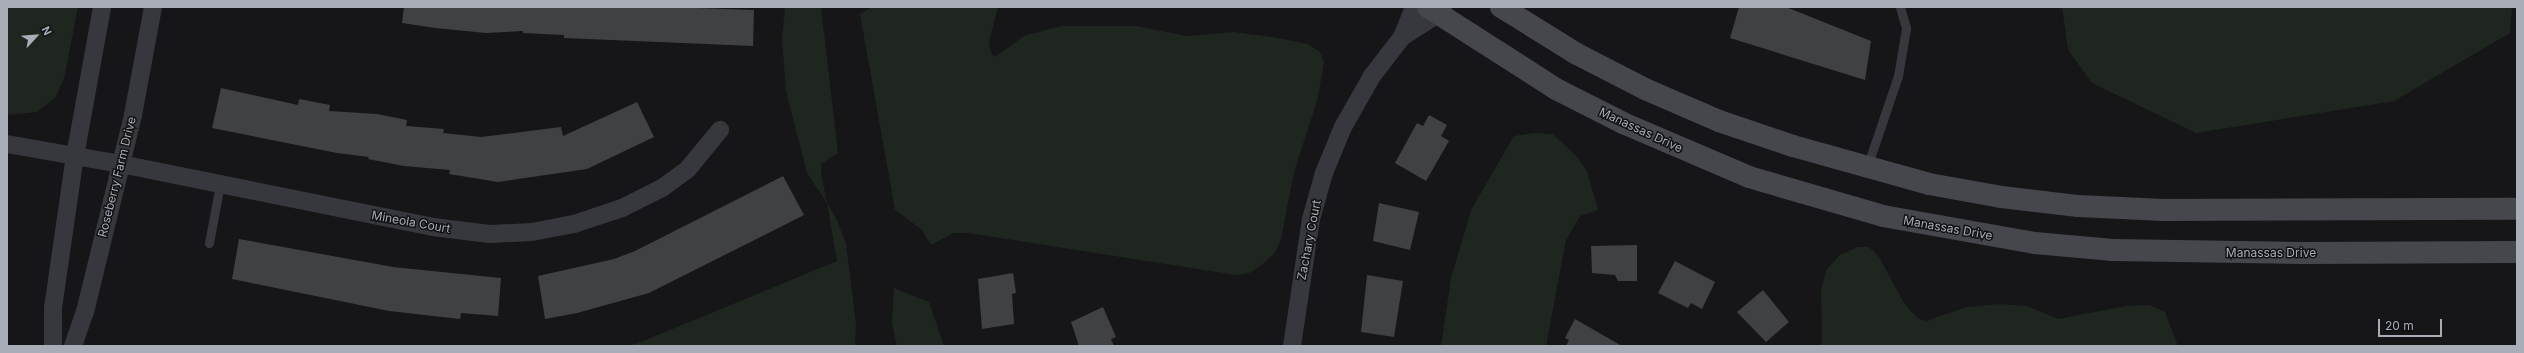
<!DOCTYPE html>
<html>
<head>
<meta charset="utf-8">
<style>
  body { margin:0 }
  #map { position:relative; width:2524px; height:353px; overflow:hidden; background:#161618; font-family:Inter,sans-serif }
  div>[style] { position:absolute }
  .green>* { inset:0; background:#1e261f }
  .building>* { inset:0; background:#404145 }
  .lane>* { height:9px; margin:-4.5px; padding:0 4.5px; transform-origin:4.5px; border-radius:4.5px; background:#37383d }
  .street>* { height:18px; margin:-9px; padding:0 9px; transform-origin:9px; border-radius:9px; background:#37383d }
  .secondary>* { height:22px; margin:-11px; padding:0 11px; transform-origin:11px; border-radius:11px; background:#45474d }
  span { translate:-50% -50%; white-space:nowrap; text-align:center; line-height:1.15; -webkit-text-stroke:3px #111113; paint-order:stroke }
  .street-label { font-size:12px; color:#a8adb8 }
  .frame { position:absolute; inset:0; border:8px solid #a8adb8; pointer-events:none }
  .north { position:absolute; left:16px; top:16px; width:40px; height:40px; -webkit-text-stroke:3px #111113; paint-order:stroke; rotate:64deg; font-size:11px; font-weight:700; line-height:16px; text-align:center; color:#a8adb8 }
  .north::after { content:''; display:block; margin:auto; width:14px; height:18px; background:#a8adb8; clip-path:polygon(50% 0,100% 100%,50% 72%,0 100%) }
  .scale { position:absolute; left:2378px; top:319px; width:64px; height:18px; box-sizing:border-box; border:2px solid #a8adb8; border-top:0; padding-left:5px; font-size:12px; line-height:14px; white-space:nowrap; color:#a8adb8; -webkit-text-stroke:3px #111113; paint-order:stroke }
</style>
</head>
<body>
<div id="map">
  <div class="green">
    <div style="clip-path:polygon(7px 7px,78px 7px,64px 79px,55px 98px,37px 112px,7px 115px)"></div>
    <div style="clip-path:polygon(785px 7px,821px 7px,838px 153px,821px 164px,821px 173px,827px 203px,837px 220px,846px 244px,856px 323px,855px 346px,624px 346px,636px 344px,837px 261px,827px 203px,807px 173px,786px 91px,782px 39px)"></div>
    <div style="clip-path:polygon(872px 7px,998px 7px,989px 42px,991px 53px,995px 57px,1024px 36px,1061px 26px,1136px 26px,1187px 36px,1233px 32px,1273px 37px,1308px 44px,1320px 52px,1324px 62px,1322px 74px,1317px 101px,1294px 172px,1281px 239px,1275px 253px,1259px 267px,1249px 273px,1236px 275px,968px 233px,953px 233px,931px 245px,921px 229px,895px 210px,860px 14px)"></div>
    <div style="clip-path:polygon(2062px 7px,2512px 7px,2510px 33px,2394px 101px,2196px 133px,2092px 83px,2068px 50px)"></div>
    <div style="clip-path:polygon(1534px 133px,1553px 134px,1577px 157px,1587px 171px,1598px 210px,1580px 216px,1566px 240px,1546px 346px,1441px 346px,1451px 278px,1472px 208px,1514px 136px)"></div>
    <div style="clip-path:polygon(1858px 247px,1869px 247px,1879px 257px,1904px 303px,1917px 318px,1926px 321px,1967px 307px,1999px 304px,2027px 306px,2058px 319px,2126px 306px,2149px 305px,2165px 312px,2178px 346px,1820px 346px,1822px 341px,1821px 289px,1827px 269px,1840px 255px)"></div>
    <div style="clip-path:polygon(894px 288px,929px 302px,944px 346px,897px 346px,892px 323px)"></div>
  </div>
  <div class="building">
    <div style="clip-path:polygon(404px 7px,670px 7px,754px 10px,753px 46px,564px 38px,564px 35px,523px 33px,523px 31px,486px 33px,435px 28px,402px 23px)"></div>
    <div style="clip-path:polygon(1739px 7px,1786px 7px,1871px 41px,1865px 80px,1730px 38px)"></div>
    <div style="clip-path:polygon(221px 88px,298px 105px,299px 99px,330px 105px,329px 111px,377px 114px,407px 120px,406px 126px,444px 129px,443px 133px,481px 137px,561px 127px,563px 136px,637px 102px,654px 137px,587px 169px,498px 182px,449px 174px,450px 170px,404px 166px,368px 159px,369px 157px,337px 153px,212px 128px)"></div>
    <div style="clip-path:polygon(1429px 115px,1447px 125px,1441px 136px,1449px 141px,1426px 181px,1395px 163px,1417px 123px,1423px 126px)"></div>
    <div style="clip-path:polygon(783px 176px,804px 215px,649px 293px,577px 313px,545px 319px,538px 276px,614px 259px,635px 251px)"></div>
    <div style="clip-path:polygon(1379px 203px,1419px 212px,1410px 250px,1373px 241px)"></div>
    <div style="clip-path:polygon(239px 239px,393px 267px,501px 278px,498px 316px,461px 313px,460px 319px,389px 311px,232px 279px)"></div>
    <div style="clip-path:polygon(1637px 245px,1637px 281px,1618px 281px,1615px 275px,1592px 273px,1591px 246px)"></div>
    <div style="clip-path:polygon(1675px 261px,1715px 282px,1702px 309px,1691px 303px,1688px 308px,1658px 293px)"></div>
    <div style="clip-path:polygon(1013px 273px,1016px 293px,1012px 294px,1014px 324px,982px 329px,978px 279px)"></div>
    <div style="clip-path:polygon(1367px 275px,1403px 281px,1394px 337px,1361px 332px)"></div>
    <div style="clip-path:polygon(1763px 290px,1789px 322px,1766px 342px,1737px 312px)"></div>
    <div style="clip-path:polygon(1103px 307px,1116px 337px,1111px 339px,1114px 346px,1079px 346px,1071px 322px)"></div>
    <div style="clip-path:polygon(1575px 319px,1622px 346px,1566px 346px,1569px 340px,1565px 338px)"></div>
  </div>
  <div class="lane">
    <div style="left:1867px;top:167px;width:96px;rotate:-71.2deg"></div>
    <div style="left:1898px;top:76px;width:49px;rotate:-80.5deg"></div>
    <div style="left:1906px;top:28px;width:22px;rotate:-106deg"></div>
    <div style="left:209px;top:243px;width:60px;rotate:-79.4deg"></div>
  </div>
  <div class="street">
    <div style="left:1402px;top:37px;width:43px;rotate:-32.6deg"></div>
    <div style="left:1438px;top:14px;width:9px;rotate:-54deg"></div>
    <div style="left:7px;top:144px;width:116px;rotate:10deg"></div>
    <div style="left:121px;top:164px;width:318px;rotate:11.4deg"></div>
    <div style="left:433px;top:227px;width:57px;rotate:7deg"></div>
    <div style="left:490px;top:234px;width:42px;rotate:-2.7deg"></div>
    <div style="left:532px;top:232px;width:43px;rotate:-10.8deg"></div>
    <div style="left:574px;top:224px;width:51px;rotate:-18.4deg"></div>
    <div style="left:622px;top:208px;width:45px;rotate:-26.6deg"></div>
    <div style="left:662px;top:188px;width:31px;rotate:-36deg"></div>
    <div style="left:687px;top:170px;width:52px;rotate:-50.5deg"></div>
    <div style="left:53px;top:346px;width:38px;rotate:-90deg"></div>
    <div style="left:53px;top:308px;width:154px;rotate:-81.8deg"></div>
    <div style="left:75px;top:156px;width:151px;rotate:-79.7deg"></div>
    <div style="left:73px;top:346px;width:36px;rotate:-71deg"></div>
    <div style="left:85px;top:312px;width:203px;rotate:-76.3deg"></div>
    <div style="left:133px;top:115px;width:110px;rotate:-79.5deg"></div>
    <div style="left:1292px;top:346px;width:128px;rotate:-81.5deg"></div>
    <div style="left:1311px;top:219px;width:48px;rotate:-74.2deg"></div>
    <div style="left:1324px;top:173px;width:50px;rotate:-67.6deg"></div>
    <div style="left:1343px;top:127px;width:59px;rotate:-60.4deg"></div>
    <div style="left:1372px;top:76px;width:49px;rotate:-52.4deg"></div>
    <div style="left:1402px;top:37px;width:32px;rotate:-68deg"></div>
  </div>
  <div class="secondary">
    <div style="left:1428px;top:7px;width:152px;rotate:32.6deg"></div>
    <div style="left:1556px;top:89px;width:75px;rotate:26.9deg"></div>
    <div style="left:1623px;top:123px;width:137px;rotate:23.2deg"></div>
    <div style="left:1749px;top:177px;width:140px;rotate:16.2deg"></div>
    <div style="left:1883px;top:216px;width:154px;rotate:10.1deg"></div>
    <div style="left:2035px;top:243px;width:78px;rotate:5.1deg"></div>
    <div style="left:2113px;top:250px;width:191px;rotate:0.9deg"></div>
    <div style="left:2304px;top:253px;width:213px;rotate:-0.3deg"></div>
    <div style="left:1501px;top:7px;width:89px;rotate:31.7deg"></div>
    <div style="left:1577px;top:54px;width:76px;rotate:27.2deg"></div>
    <div style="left:1645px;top:89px;width:81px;rotate:23.4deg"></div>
    <div style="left:1719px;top:121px;width:78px;rotate:18.7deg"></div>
    <div style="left:1793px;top:146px;width:141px;rotate:15.6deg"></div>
    <div style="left:1929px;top:184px;width:73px;rotate:10.2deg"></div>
    <div style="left:2001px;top:197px;width:78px;rotate:6.7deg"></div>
    <div style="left:2078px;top:206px;width:86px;rotate:2.7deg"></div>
    <div style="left:2164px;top:210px;width:353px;rotate:-0.2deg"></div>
  </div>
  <div class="street-label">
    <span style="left:1641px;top:130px;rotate:25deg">Manassas Drive</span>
    <span style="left:117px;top:177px;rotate:-76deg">Roseberry Farm Drive</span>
    <span style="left:411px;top:222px;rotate:10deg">Mineola Court</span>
    <span style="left:1948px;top:228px;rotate:10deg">Manassas Drive</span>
    <span style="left:1309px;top:240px;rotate:-79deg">Zachary Court</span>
    <span style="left:2271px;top:253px">Manassas Drive</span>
  </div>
  <div class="frame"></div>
  <div class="north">N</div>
  <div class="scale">20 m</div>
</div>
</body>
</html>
